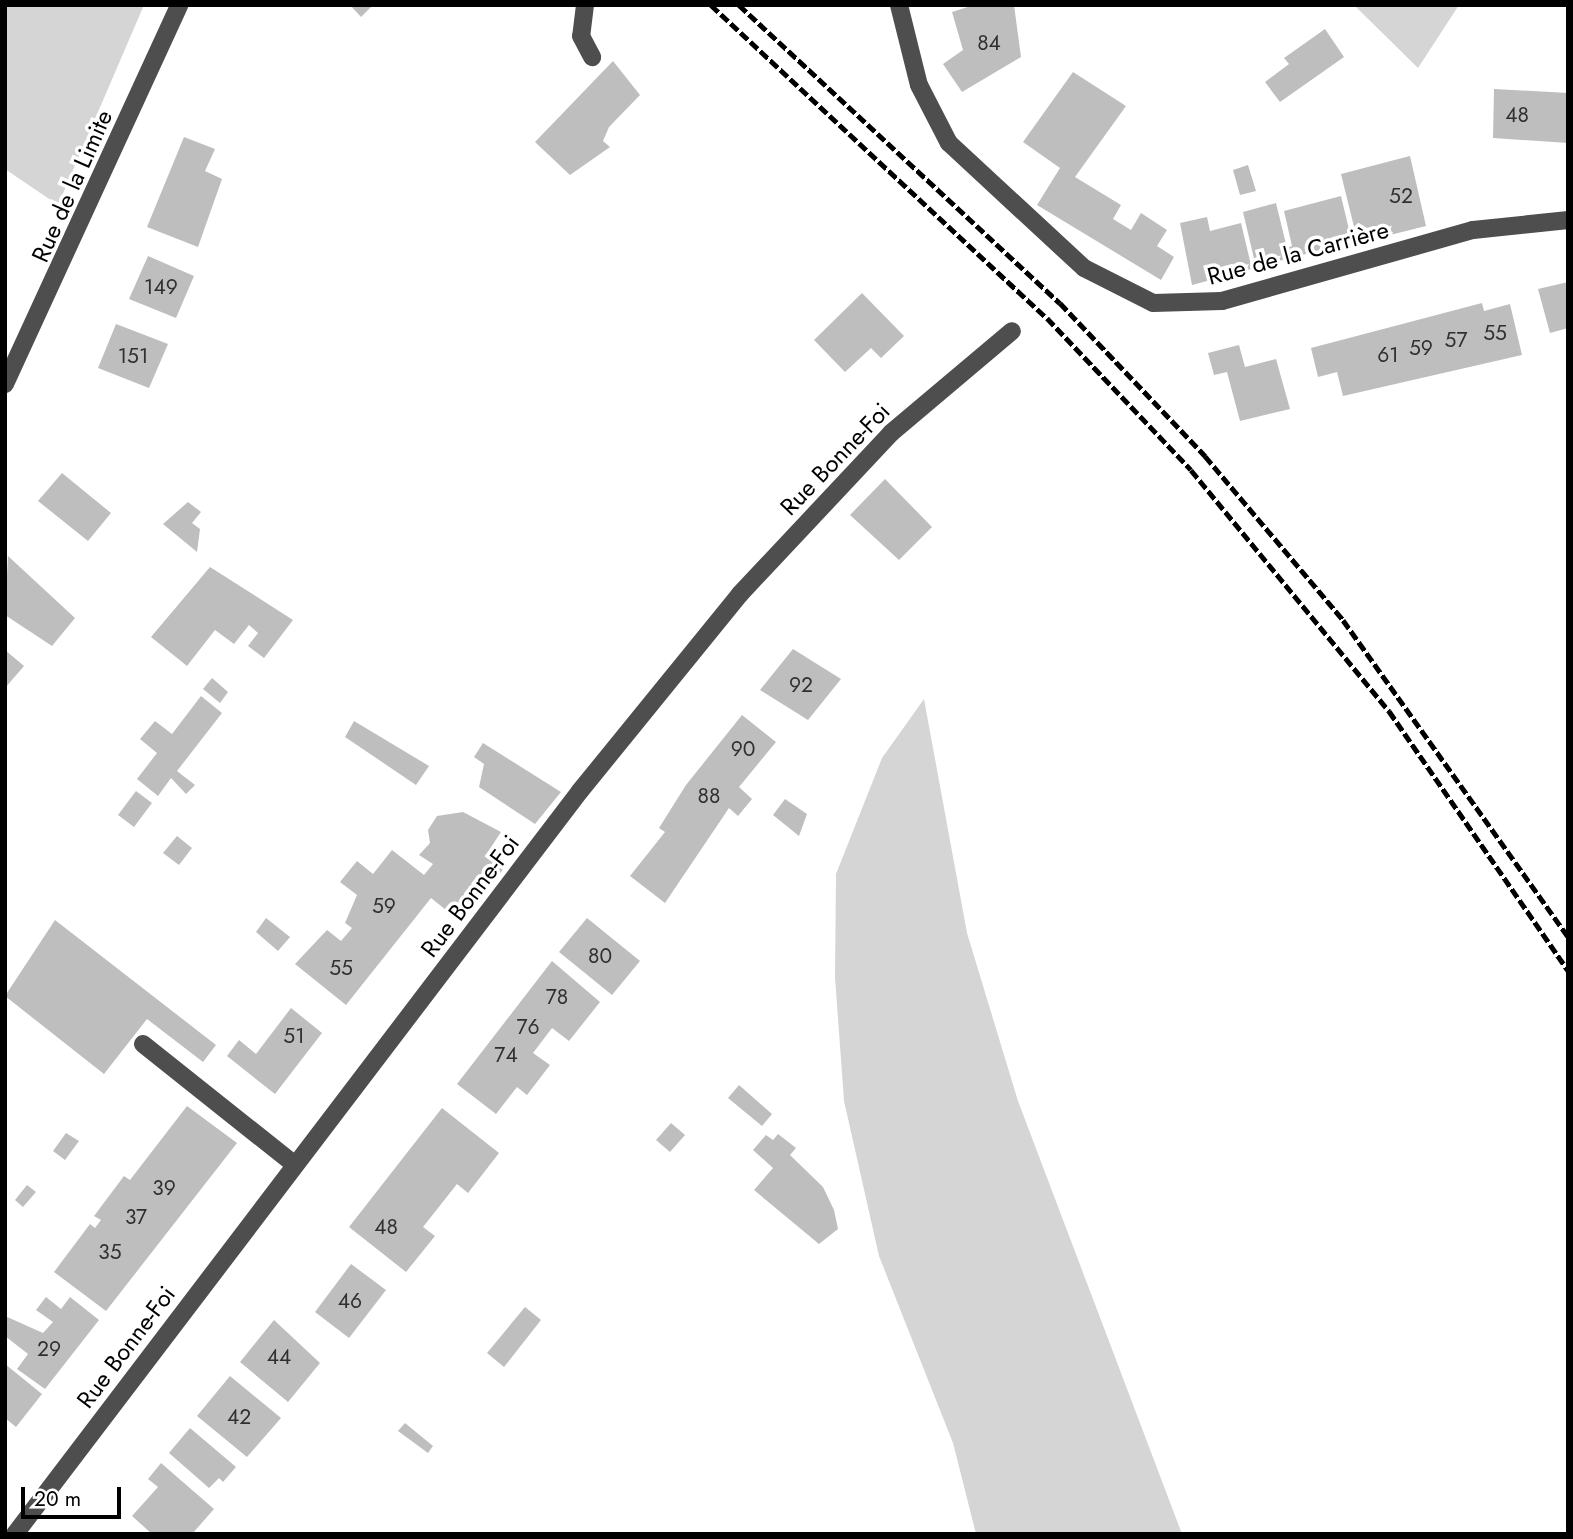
<!DOCTYPE html>
<html>
<head>
<meta charset="utf-8">
<style>
  body { margin:0 }
  #map { position:relative; width:1573px; height:1539px; overflow:hidden; background:#fff; font-family:Jost,sans-serif }
  div>[style] { position:absolute }
  .green>* { inset:0; background:#d5d5d5 }
  .building>* { inset:0; background:#bebebe }
  .minor>* { height:18px; margin:-9px; padding:0 9px; transform-origin:9px; border-radius:9px; background:#4e4e4e }
  .rail>* { height:5px; margin-top:-2.5px; transform-origin:0; background:repeating-linear-gradient(90deg,#000 0 10px,transparent 0 13.5px) }
  span { translate:-50% -50%; white-space:nowrap; text-align:center; line-height:1.15; -webkit-text-stroke:7px #fff; paint-order:stroke }
  .number-label { font-size:21px; color:#303030 }
  .number-label span { -webkit-text-stroke-width:0 }
  .street-label { font-size:24px; color:#000 }
  .frame { position:absolute; inset:0; border:7px solid #000; pointer-events:none }
  .scale { position:absolute; left:21px; top:1487px; width:100px; height:32px; box-sizing:border-box; border:4px solid #000; border-top:0; padding-left:9px; font-size:21px; line-height:24px; white-space:nowrap; color:#000; -webkit-text-stroke:5px #fff; paint-order:stroke }
</style>
</head>
<body>
<div id="map">
  <div class="green">
    <div style="clip-path:polygon(5px 5px,144px 5px,58px 205px,5px 169px)"></div>
    <div style="clip-path:polygon(1354px 5px,1459px 5px,1418px 68px)"></div>
    <div style="clip-path:polygon(924px 699px,967px 933px,1018px 1101px,1182px 1534px,976px 1534px,953px 1443px,879px 1256px,844px 1101px,835px 977px,836px 874px,882px 758px)"></div>
  </div>
  <div class="building">
    <div style="clip-path:polygon(350px 5px,373px 5px,361px 17px)"></div>
    <div style="clip-path:polygon(974px 5px,1014px 5px,1021px 57px,962px 92px,943px 64px,963px 50px,952px 12px)"></div>
    <div style="clip-path:polygon(1325px 29px,1344px 57px,1280px 102px,1265px 82px,1289px 64px,1284px 58px)"></div>
    <div style="clip-path:polygon(613px 61px,640px 95px,609px 127px,603px 141px,610px 147px,570px 175px,535px 142px)"></div>
    <div style="clip-path:polygon(1073px 72px,1126px 106px,1075px 177px,1121px 205px,1113px 219px,1131px 230px,1141px 213px,1167px 230px,1157px 246px,1174px 257px,1161px 280px,1037px 205px,1060px 168px,1023px 142px)"></div>
    <div style="clip-path:polygon(1494px 89px,1568px 93px,1568px 143px,1493px 138px)"></div>
    <div style="clip-path:polygon(184px 137px,215px 149px,205px 171px,222px 179px,198px 247px,147px 227px)"></div>
    <div style="clip-path:polygon(1410px 156px,1426px 226px,1358px 243px,1341px 174px)"></div>
    <div style="clip-path:polygon(1248px 165px,1256px 191px,1240px 195px,1233px 170px)"></div>
    <div style="clip-path:polygon(1341px 196px,1352px 242px,1256px 267px,1243px 212px,1276px 203px,1287px 248px,1292px 246px,1284px 211px)"></div>
    <div style="clip-path:polygon(1207px 217px,1210px 231px,1241px 223px,1252px 269px,1192px 285px,1180px 223px)"></div>
    <div style="clip-path:polygon(148px 256px,194px 276px,176px 318px,129px 299px)"></div>
    <div style="clip-path:polygon(1568px 282px,1568px 328px,1550px 333px,1538px 289px)"></div>
    <div style="clip-path:polygon(862px 293px,904px 336px,881px 358px,871px 348px,845px 372px,814px 340px)"></div>
    <div style="clip-path:polygon(1482px 303px,1484px 311px,1510px 304px,1522px 355px,1343px 396px,1337px 372px,1318px 377px,1311px 348px)"></div>
    <div style="clip-path:polygon(116px 324px,168px 344px,149px 388px,98px 368px)"></div>
    <div style="clip-path:polygon(1239px 345px,1245px 367px,1276px 359px,1290px 409px,1240px 421px,1227px 372px,1214px 375px,1208px 353px)"></div>
    <div style="clip-path:polygon(62px 473px,111px 513px,88px 541px,38px 501px)"></div>
    <div style="clip-path:polygon(885px 479px,932px 527px,899px 560px,850px 515px)"></div>
    <div style="clip-path:polygon(188px 502px,201px 512px,192px 523px,200px 529px,197px 552px,163px 524px)"></div>
    <div style="clip-path:polygon(8px 556px,75px 618px,52px 646px,5px 615px)"></div>
    <div style="clip-path:polygon(210px 567px,293px 620px,264px 658px,248px 646px,258px 633px,249px 625px,234px 644px,215px 630px,187px 666px,151px 637px)"></div>
    <div style="clip-path:polygon(793px 649px,841px 679px,808px 720px,760px 690px)"></div>
    <div style="clip-path:polygon(5px 650px,24px 666px,5px 688px)"></div>
    <div style="clip-path:polygon(212px 678px,228px 692px,220px 703px,203px 689px)"></div>
    <div style="clip-path:polygon(201px 696px,222px 713px,177px 771px,195px 785px,186px 794px,171px 778px,158px 796px,137px 779px,157px 753px,140px 739px,155px 721px,172px 734px)"></div>
    <div style="clip-path:polygon(742px 715px,776px 742px,739px 787px,752px 799px,738px 816px,729px 808px,665px 903px,630px 876px,665px 832px,659px 828px,686px 785px)"></div>
    <div style="clip-path:polygon(354px 721px,429px 766px,416px 785px,345px 737px)"></div>
    <div style="clip-path:polygon(483px 743px,561px 792px,535px 824px,479px 787px,484px 764px,474px 757px)"></div>
    <div style="clip-path:polygon(136px 791px,152px 803px,134px 827px,118px 815px)"></div>
    <div style="clip-path:polygon(785px 799px,807px 814px,799px 836px,773px 815px)"></div>
    <div style="clip-path:polygon(463px 812px,501px 832px,486px 855px,505px 867px,461px 922px,431px 898px,346px 1005px,295px 964px,327px 930px,341px 941px,352px 928px,345px 923px,357px 895px,340px 882px,357px 861px,373px 874px,392px 850px,424px 875px,433px 864px,419px 855px,430px 843px,428px 830px,437px 816px)"></div>
    <div style="clip-path:polygon(177px 836px,192px 848px,179px 865px,163px 853px)"></div>
    <div style="clip-path:polygon(266px 918px,290px 937px,278px 951px,256px 932px)"></div>
    <div style="clip-path:polygon(587px 918px,640px 961px,612px 995px,559px 952px)"></div>
    <div style="clip-path:polygon(55px 920px,216px 1045px,203px 1062px,147px 1019px,104px 1074px,5px 996px)"></div>
    <div style="clip-path:polygon(552px 961px,600px 1002px,569px 1041px,552px 1028px,533px 1053px,550px 1065px,527px 1095px,517px 1087px,496px 1114px,457px 1084px)"></div>
    <div style="clip-path:polygon(291px 1008px,322px 1033px,275px 1094px,227px 1056px,239px 1040px,256px 1054px)"></div>
    <div style="clip-path:polygon(739px 1085px,772px 1114px,762px 1126px,728px 1098px)"></div>
    <div style="clip-path:polygon(187px 1106px,237px 1143px,106px 1311px,54px 1272px,90px 1224px,95px 1228px,101px 1220px,94px 1216px,124px 1176px,130px 1180px)"></div>
    <div style="clip-path:polygon(442px 1108px,499px 1153px,468px 1193px,457px 1184px,423px 1227px,435px 1236px,406px 1272px,349px 1227px)"></div>
    <div style="clip-path:polygon(671px 1123px,685px 1135px,670px 1152px,656px 1140px)"></div>
    <div style="clip-path:polygon(66px 1133px,79px 1141px,65px 1160px,53px 1151px)"></div>
    <div style="clip-path:polygon(778px 1134px,796px 1148px,790px 1155px,823px 1187px,834px 1210px,838px 1229px,819px 1244px,754px 1190px,773px 1168px,753px 1150px,766px 1135px,773px 1140px)"></div>
    <div style="clip-path:polygon(27px 1185px,36px 1192px,23px 1207px,15px 1200px)"></div>
    <div style="clip-path:polygon(351px 1264px,386px 1290px,349px 1338px,315px 1312px)"></div>
    <div style="clip-path:polygon(46px 1297px,61px 1309px,70px 1297px,99px 1320px,45px 1389px,17px 1369px,28px 1354px,5px 1336px,5px 1316px,43px 1333px,53px 1322px,36px 1310px)"></div>
    <div style="clip-path:polygon(525px 1307px,541px 1320px,504px 1367px,487px 1353px)"></div>
    <div style="clip-path:polygon(274px 1320px,320px 1363px,288px 1402px,240px 1362px)"></div>
    <div style="clip-path:polygon(5px 1364px,42px 1394px,16px 1427px,5px 1418px)"></div>
    <div style="clip-path:polygon(230px 1376px,281px 1418px,247px 1457px,197px 1416px)"></div>
    <div style="clip-path:polygon(405px 1423px,433px 1446px,428px 1453px,398px 1431px)"></div>
    <div style="clip-path:polygon(190px 1428px,236px 1467px,223px 1482px,219px 1478px,209px 1488px,169px 1453px)"></div>
    <div style="clip-path:polygon(161px 1463px,214px 1509px,192px 1534px,152px 1534px,132px 1516px,158px 1487px,148px 1479px)"></div>
  </div>
  <div class="minor">
    <div style="left:585px;top:5px;width:31px;rotate:97deg"></div>
    <div style="left:581px;top:36px;width:24px;rotate:62deg"></div>
    <div style="left:899px;top:5px;width:82px;rotate:76deg"></div>
    <div style="left:919px;top:85px;width:65px;rotate:62.7deg"></div>
    <div style="left:949px;top:143px;width:184px;rotate:42.8deg"></div>
    <div style="left:1084px;top:268px;width:77px;rotate:26.9deg"></div>
    <div style="left:1153px;top:303px;width:69px;rotate:-1.7deg"></div>
    <div style="left:1222px;top:301px;width:261px;rotate:-15.8deg"></div>
    <div style="left:1473px;top:230px;width:96px;rotate:-6deg"></div>
    <div style="left:5px;top:384px;width:417px;rotate:-65.3deg"></div>
    <div style="left:143px;top:1044px;width:194px;rotate:38.5deg"></div>
    <div style="left:15px;top:1534px;width:933px;rotate:-52.75deg"></div>
    <div style="left:580px;top:791px;width:254px;rotate:-50.9deg"></div>
    <div style="left:740px;top:594px;width:221px;rotate:-46.8deg"></div>
    <div style="left:891px;top:433px;width:158px;rotate:-40.1deg"></div>
  </div>
  <div class="rail">
    <div style="left:711px;top:5px;width:459px;rotate:43deg"></div>
    <div style="left:1047px;top:318px;width:209px;rotate:46.5deg"></div>
    <div style="left:1191px;top:470px;width:312px;rotate:50.6deg"></div>
    <div style="left:1389px;top:711px;width:315px;rotate:55.4deg"></div>
    <div style="left:739px;top:5px;width:438px;rotate:42.9deg"></div>
    <div style="left:1060px;top:303px;width:211px;rotate:46.5deg"></div>
    <div style="left:1205px;top:456px;width:214px;rotate:49.9deg"></div>
    <div style="left:1343px;top:620px;width:389px;rotate:54.6deg"></div>
  </div>
  <div class="number-label">
    <span style="left:989px;top:43px">84</span>
    <span style="left:1517px;top:115px">48</span>
    <span style="left:1401px;top:196px">52</span>
    <span style="left:161px;top:287px">149</span>
    <span style="left:1495px;top:333px">55</span>
    <span style="left:1456px;top:340px">57</span>
    <span style="left:1421px;top:348px">59</span>
    <span style="left:1388px;top:355px">61</span>
    <span style="left:133px;top:356px">151</span>
    <span style="left:801px;top:685px">92</span>
    <span style="left:743px;top:749px">90</span>
    <span style="left:709px;top:796px">88</span>
    <span style="left:384px;top:906px">59</span>
    <span style="left:600px;top:956px">80</span>
    <span style="left:341px;top:968px">55</span>
    <span style="left:557px;top:997px">78</span>
    <span style="left:528px;top:1027px">76</span>
    <span style="left:294px;top:1036px">51</span>
    <span style="left:506px;top:1055px">74</span>
    <span style="left:164px;top:1188px">39</span>
    <span style="left:136px;top:1217px">37</span>
    <span style="left:386px;top:1227px">48</span>
    <span style="left:110px;top:1252px">35</span>
    <span style="left:350px;top:1301px">46</span>
    <span style="left:49px;top:1349px">29</span>
    <span style="left:279px;top:1357px">44</span>
    <span style="left:239px;top:1417px">42</span>
  </div>
  <div class="street-label">
    <span style="left:72px;top:186px;rotate:-66deg">Rue de la Limite</span>
    <span style="left:1298px;top:253px;rotate:-15deg">Rue de la Carrière</span>
    <span style="left:835px;top:459px;rotate:-46deg">Rue Bonne-Foi</span>
    <span style="left:470px;top:896px;rotate:-53deg">Rue Bonne-Foi</span>
    <span style="left:126px;top:1347px;rotate:-53deg">Rue Bonne-Foi</span>
  </div>
  <div class="frame"></div>
  <div class="scale">20 m</div>
</div>
</body>
</html>
